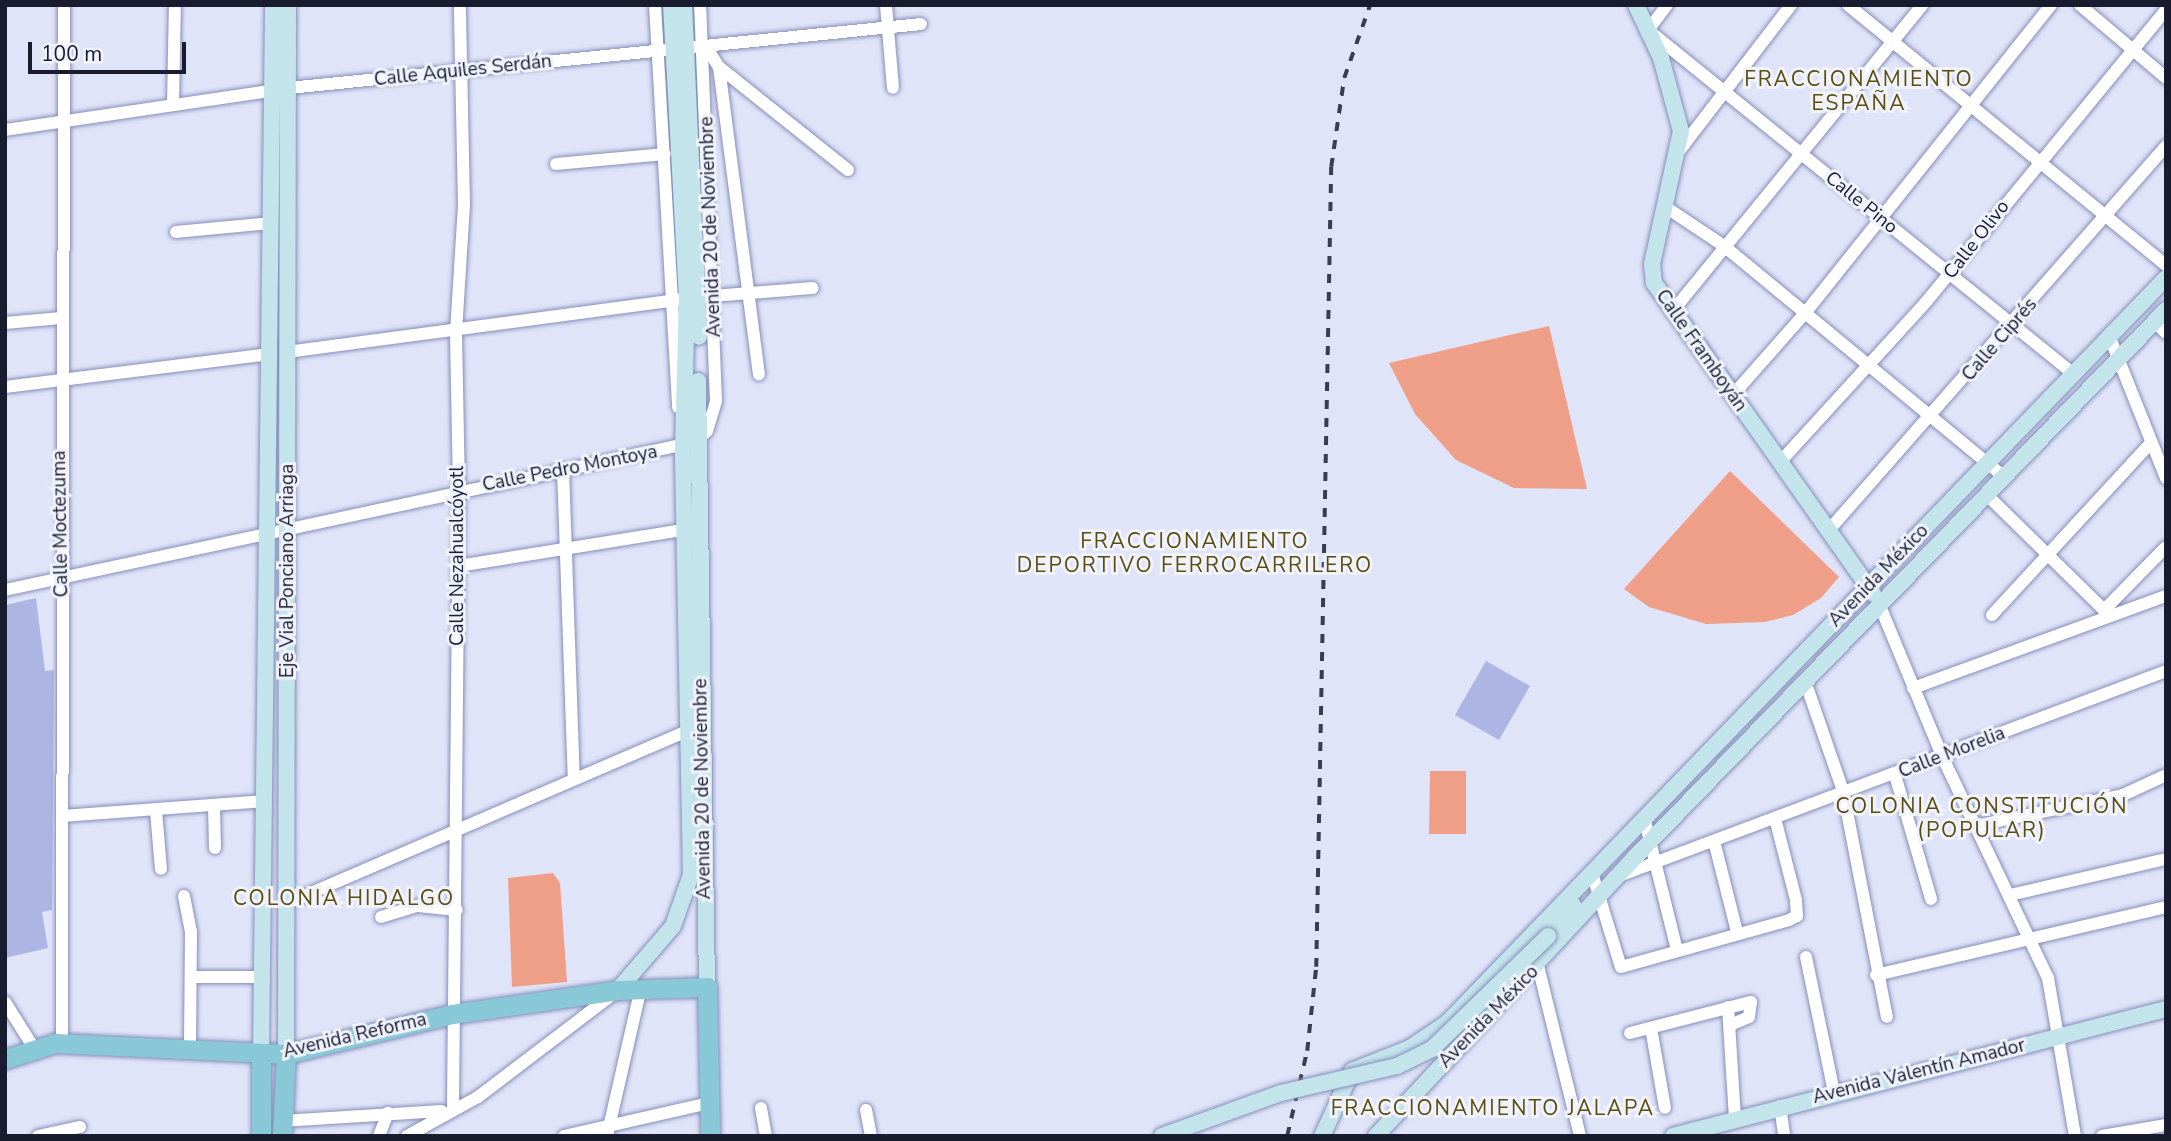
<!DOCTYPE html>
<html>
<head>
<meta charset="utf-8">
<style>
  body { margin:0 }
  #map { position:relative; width:2171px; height:1141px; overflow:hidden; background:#e0e4f8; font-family:"Nunito Sans",sans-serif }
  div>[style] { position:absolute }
  .green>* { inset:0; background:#ef9e88 }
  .building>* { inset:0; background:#acb5e4 }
  .roads { filter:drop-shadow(0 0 2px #858ebb) drop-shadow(0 0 2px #858ebb) }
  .street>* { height:12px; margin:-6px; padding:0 6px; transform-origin:6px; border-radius:6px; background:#fff }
  .secondary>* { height:16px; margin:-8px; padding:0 8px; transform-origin:8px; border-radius:8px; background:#c4e4eb }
  .primary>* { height:19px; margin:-9.5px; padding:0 9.5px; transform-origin:9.5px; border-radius:9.5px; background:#88c8d7 }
  .rail>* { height:3.5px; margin-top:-1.75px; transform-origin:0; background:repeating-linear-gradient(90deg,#3a3d4f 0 9px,transparent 0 18px) }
  .bridges { filter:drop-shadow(0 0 2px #858ebb) drop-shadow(0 0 2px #858ebb) }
  .secondary-bridge>* { height:16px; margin:-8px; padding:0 8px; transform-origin:8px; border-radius:8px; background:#c4e4eb }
  span { translate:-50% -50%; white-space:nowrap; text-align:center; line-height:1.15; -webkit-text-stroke:6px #f0f2fc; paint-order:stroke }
  .street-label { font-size:19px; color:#191c2e }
  .neighbourhood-label { font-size:21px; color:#5a4d0e; letter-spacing:2px }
  .frame { position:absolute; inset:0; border:7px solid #191c2e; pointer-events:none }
  .scale { position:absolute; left:28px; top:42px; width:158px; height:32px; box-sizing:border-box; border:4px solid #191c2e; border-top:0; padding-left:9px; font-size:21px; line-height:24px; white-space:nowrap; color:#191c2e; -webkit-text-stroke:5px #f0f2fc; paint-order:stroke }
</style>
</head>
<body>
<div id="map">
  <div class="green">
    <div style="clip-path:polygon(1549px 326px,1587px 489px,1514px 488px,1456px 460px,1415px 414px,1389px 363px)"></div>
    <div style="clip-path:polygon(1730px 471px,1839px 577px,1821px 598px,1793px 615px,1765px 622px,1706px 624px,1649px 607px,1624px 589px)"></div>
    <div style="clip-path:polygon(1430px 771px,1466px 771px,1466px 834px,1429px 834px)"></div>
    <div style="clip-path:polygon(553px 873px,560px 883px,567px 982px,512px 987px,508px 878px)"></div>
  </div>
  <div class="building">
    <div style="clip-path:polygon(36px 598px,45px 671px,54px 670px,52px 910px,42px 912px,48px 948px,5px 958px,5px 605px)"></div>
    <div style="clip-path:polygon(1486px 661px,1530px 686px,1499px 740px,1455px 715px)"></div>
  </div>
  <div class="roads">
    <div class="street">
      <div style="left:655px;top:5px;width:403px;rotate:86.7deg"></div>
      <div style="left:886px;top:5px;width:83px;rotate:85.2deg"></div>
      <div style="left:1667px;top:5px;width:31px;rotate:127deg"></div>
      <div style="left:1648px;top:30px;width:549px;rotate:38.94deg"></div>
      <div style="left:1848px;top:5px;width:411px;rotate:39.3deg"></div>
      <div style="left:2080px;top:5px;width:113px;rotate:40.3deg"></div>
      <div style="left:705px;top:45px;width:26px;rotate:58deg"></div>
      <div style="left:719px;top:67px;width:165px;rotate:38.6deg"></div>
      <div style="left:719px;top:67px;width:310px;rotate:82.6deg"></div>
      <div style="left:173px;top:105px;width:100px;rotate:-88.9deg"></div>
      <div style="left:5px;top:130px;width:287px;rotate:-8.4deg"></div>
      <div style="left:289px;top:88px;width:635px;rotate:-5.78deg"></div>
      <div style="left:1679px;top:151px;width:184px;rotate:-52.5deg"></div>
      <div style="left:556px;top:164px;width:109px;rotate:-5.2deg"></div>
      <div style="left:1667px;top:208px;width:69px;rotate:33.7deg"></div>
      <div style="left:1724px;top:246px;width:363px;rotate:39.5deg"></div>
      <div style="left:176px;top:232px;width:96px;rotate:-5.4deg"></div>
      <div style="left:1672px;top:312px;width:396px;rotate:-50.8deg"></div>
      <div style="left:2154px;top:321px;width:17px;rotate:45deg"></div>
      <div style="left:5px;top:323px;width:56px;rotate:-5.1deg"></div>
      <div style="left:2110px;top:338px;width:151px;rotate:68.2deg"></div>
      <div style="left:287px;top:352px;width:416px;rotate:-7.6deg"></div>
      <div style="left:699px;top:297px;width:114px;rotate:-4.5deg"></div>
      <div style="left:5px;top:387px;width:267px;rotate:-7.1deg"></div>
      <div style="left:1732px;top:396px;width:112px;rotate:-48.6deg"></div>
      <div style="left:1806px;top:312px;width:393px;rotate:-51.4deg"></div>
      <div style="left:1780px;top:462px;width:217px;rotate:-47.6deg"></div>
      <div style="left:1926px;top:302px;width:378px;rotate:-50.6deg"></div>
      <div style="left:563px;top:469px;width:308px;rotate:88deg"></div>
      <div style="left:1986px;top:494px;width:174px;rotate:44.5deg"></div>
      <div style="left:1829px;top:530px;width:511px;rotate:-48.73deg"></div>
      <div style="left:458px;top:566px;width:239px;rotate:-9.1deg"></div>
      <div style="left:5px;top:590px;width:706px;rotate:-12.11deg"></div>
      <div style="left:695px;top:442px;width:16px;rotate:-43deg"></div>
      <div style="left:707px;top:431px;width:31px;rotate:-73deg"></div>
      <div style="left:716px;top:401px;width:396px;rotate:-92.3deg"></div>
      <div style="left:1880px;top:606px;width:162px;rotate:67.5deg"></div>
      <div style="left:1942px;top:756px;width:246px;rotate:64.5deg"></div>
      <div style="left:2048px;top:978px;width:160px;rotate:80.3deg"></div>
      <div style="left:2104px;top:610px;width:88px;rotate:-45.5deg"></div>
      <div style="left:1992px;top:615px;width:233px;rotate:-47.3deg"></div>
      <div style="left:1806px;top:684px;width:113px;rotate:70.9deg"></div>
      <div style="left:1843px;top:791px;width:230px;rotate:79deg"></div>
      <div style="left:1913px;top:688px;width:269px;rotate:-20deg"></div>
      <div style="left:1895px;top:775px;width:129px;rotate:73.8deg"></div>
      <div style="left:214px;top:805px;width:43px;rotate:88.7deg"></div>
      <div style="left:156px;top:811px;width:58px;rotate:85.1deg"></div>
      <div style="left:62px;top:816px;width:204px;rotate:-4.2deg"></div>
      <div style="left:1645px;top:821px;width:133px;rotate:76.1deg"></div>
      <div style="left:1975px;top:826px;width:151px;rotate:-11.8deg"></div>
      <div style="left:2123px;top:795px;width:47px;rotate:-24.9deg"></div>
      <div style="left:1714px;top:841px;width:94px;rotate:75.8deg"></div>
      <div style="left:1592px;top:873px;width:98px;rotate:72.9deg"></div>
      <div style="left:1621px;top:967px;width:174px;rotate:-15.6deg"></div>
      <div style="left:1789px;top:920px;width:9px;rotate:-27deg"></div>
      <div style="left:1797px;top:916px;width:16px;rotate:-94deg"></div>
      <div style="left:1796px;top:900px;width:85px;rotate:-104.4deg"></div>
      <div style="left:1619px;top:876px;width:584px;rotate:-20.54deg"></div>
      <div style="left:2010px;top:895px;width:160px;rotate:-13deg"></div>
      <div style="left:184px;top:896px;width:36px;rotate:79deg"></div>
      <div style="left:191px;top:931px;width:120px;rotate:90.5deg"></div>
      <div style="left:290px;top:902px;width:440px;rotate:-23.3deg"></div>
      <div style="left:381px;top:917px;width:39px;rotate:-17deg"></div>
      <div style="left:418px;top:906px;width:39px;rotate:6deg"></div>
      <div style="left:1806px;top:957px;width:138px;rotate:78.3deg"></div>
      <div style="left:1538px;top:966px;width:175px;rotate:76.1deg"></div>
      <div style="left:1876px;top:975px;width:298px;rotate:-13.2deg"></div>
      <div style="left:191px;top:977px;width:73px"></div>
      <div style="left:5px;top:1002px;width:54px;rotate:57.8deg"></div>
      <div style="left:1728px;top:1007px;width:110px;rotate:86.4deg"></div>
      <div style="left:1651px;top:1028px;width:81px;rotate:80.1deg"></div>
      <div style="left:1630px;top:1033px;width:125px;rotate:-14.4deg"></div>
      <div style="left:1751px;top:1002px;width:15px;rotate:98deg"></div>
      <div style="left:1749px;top:1017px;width:21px;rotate:157deg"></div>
      <div style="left:62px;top:1043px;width:1038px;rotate:-89.89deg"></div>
      <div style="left:453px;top:1106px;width:616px;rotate:-89.44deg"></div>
      <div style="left:459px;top:490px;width:158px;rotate:-91.1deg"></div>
      <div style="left:456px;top:332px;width:128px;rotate:-86.4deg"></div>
      <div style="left:464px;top:204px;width:199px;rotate:-91.2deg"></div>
      <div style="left:1780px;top:1106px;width:30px;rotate:82deg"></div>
      <div style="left:761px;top:1108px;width:28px;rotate:80deg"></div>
      <div style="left:866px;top:1110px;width:26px;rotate:79deg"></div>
      <div style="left:282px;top:1121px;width:160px;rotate:-3.6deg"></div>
      <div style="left:38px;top:1136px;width:43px;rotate:-12.1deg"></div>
      <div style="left:379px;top:1136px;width:25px;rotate:-69deg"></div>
      <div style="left:407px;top:1136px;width:81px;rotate:-28.8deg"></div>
      <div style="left:478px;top:1097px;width:173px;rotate:-37.3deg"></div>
      <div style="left:564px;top:1136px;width:149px;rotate:-12.8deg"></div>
      <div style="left:607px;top:1136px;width:152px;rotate:-77.1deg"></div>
      <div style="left:2102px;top:1136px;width:65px;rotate:-9.8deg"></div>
    </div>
    <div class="secondary">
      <div style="left:684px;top:5px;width:332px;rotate:87.4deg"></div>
      <div style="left:1636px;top:5px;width:59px;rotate:64.7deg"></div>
      <div style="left:1661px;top:58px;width:76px;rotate:74.7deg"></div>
      <div style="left:1681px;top:131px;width:136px;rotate:102.3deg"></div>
      <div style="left:1652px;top:264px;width:19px;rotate:84deg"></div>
      <div style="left:1654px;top:283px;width:380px;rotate:54.8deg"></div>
      <div style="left:698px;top:381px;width:606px;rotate:89.15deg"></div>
      <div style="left:1548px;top:936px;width:40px;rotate:-51deg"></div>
      <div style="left:618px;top:990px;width:84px;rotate:-49.3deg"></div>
      <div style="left:673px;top:926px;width:54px;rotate:-70.6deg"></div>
      <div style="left:691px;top:875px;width:427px;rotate:-91.1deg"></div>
      <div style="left:683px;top:448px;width:149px;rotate:-88.5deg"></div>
      <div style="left:687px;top:299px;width:294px;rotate:-93.1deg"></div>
      <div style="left:261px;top:1053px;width:1048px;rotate:-89.34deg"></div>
      <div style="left:286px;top:1054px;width:1049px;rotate:-89.89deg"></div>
      <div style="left:1322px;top:1136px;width:72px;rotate:-65.2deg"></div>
      <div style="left:1352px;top:1071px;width:62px;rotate:-21.6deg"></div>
      <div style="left:1410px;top:1048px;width:45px;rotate:-34deg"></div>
      <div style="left:1447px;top:1023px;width:1035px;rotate:-46.02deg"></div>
      <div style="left:1376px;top:1136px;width:379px;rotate:-47.1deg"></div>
      <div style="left:1634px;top:858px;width:764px;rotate:-45.85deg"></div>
      <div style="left:1673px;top:1136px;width:509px;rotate:-14.45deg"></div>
    </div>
    <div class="primary">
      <div style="left:5px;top:1059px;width:52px;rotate:-17.7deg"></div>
      <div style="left:55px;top:1043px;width:231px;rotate:2.7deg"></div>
      <div style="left:286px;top:1054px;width:171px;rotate:-13.5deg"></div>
      <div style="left:452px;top:1014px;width:168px;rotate:-8.2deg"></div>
      <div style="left:618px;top:990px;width:89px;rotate:-1.9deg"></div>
      <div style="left:707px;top:987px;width:149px;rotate:88.8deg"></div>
      <div style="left:261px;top:1136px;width:83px;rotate:-90deg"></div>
      <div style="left:282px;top:1136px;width:82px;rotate:-87.2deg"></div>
    </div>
  </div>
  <div class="rail">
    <div style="left:1287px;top:1136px;width:87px;rotate:-76.8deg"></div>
    <div style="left:1307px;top:1051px;width:84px;rotate:-83.9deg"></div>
    <div style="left:1316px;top:967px;width:800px;rotate:-88.93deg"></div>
    <div style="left:1331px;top:167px;width:90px;rotate:-81.7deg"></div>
    <div style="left:1344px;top:78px;width:77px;rotate:-70.4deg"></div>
  </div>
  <div class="bridges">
    <div class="secondary-bridge">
      <div style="left:1162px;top:1136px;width:127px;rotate:-19.9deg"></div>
      <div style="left:1281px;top:1093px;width:119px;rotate:-13.1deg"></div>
      <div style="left:1397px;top:1066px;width:39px;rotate:-26deg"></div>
      <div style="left:1432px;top:1049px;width:162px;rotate:-44.2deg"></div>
    </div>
  </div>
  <div class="street-label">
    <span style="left:463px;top:71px;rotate:-6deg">Calle Aquiles Serdán</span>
    <span style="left:1861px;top:203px;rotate:39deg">Calle Pino</span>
    <span style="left:711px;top:227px;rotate:-92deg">Avenida 20 de Noviembre</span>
    <span style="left:1977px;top:240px;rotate:-52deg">Calle Olivo</span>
    <span style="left:2000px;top:340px;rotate:-49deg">Calle Ciprés</span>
    <span style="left:1701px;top:351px;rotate:55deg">Calle Framboyán</span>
    <span style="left:570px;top:469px;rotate:-11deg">Calle Pedro Montoya</span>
    <span style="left:61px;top:524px;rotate:-91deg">Calle Moctezuma</span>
    <span style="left:458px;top:556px;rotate:-90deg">Calle Nezahualcóyotl</span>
    <span style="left:288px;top:571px;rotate:-90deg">Eje Vial Ponciano Arriaga</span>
    <span style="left:1879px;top:576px;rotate:-46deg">Avenida México</span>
    <span style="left:1952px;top:753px;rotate:-21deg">Calle Morelia</span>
    <span style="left:703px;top:789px;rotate:-91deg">Avenida 20 de Noviembre</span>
    <span style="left:1489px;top:1017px;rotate:-46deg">Avenida México</span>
    <span style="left:355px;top:1036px;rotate:-13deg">Avenida Reforma</span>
    <span style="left:1919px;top:1072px;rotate:-14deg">Avenida Valentín Amador</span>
  </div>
  <div class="neighbourhood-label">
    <span style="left:1859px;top:91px">FRACCIONAMIENTO<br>ESPAÑA</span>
    <span style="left:1195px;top:553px">FRACCIONAMIENTO<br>DEPORTIVO FERROCARRILERO</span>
    <span style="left:1982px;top:818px">COLONIA CONSTITUCIÓN<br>(POPULAR)</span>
    <span style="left:344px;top:898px">COLONIA HIDALGO</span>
    <span style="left:1493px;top:1108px">FRACCIONAMIENTO JALAPA</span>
  </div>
  <div class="frame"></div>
  <div class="scale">100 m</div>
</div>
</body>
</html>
